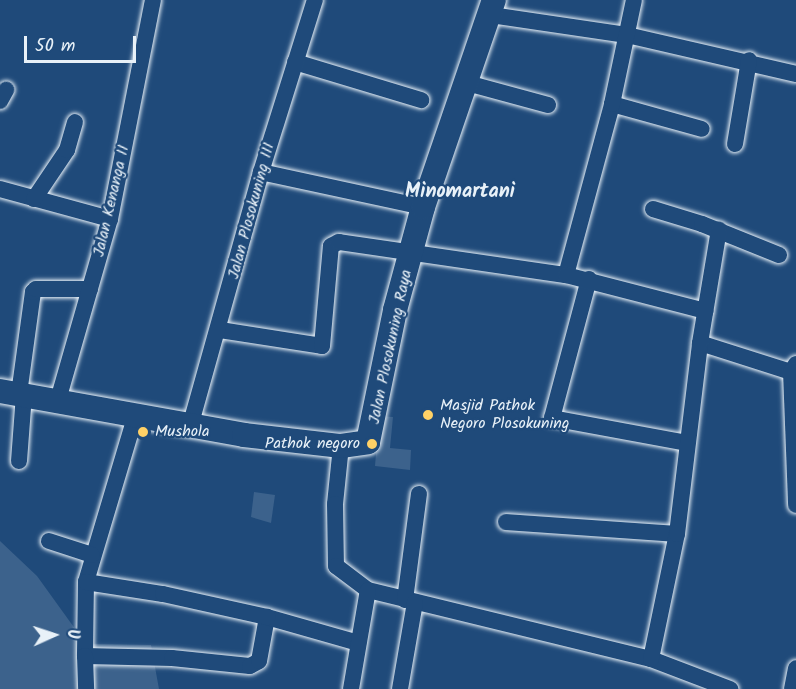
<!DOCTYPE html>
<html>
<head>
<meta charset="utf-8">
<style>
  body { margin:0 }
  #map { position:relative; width:796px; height:689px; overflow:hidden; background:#1f4a7a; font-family:Kalam,sans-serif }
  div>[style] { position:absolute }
  .green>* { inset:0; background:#3c628c }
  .roads { filter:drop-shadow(0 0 2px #e8f1f8) drop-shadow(0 0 2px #e8f1f8) }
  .street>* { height:16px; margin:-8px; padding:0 8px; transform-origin:8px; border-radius:8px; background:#1f4a7a }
  .secondary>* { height:24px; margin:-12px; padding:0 12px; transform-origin:12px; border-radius:12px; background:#1f4a7a }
  .dots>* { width:16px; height:16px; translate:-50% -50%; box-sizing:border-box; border:3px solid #1f4a7a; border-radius:50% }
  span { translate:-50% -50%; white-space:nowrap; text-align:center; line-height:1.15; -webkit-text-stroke:4.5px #1f4a7a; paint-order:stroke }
  .street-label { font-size:16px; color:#e8f1f8 }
  .poi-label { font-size:16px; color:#e8f1f8 }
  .left { translate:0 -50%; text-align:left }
  .right { translate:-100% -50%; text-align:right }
  .quarter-label { font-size:20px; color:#e8f1f8; font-weight:700 }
  .north { position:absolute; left:24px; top:605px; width:60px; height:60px; -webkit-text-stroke:4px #1f4a7a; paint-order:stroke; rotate:87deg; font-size:16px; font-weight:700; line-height:24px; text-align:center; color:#e8f1f8 }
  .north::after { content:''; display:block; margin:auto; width:21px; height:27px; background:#e8f1f8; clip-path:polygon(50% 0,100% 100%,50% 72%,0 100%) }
  .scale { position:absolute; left:24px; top:36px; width:112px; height:27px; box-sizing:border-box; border:3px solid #e8f1f8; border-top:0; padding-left:8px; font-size:18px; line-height:21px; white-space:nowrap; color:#e8f1f8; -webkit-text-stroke:4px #1f4a7a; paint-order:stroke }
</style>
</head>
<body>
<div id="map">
  <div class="green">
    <div style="clip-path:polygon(379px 416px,393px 417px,390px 448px,411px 450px,410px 470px,375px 466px)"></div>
    <div style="clip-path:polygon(254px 492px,275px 495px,271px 523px,251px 517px)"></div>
    <div style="clip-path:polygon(0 541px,37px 576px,86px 644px,151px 645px,159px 689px,0 689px)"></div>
  </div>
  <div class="roads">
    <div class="street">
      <div style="left:491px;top:15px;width:137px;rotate:8.4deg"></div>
      <div style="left:627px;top:35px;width:173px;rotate:13deg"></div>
      <div style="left:295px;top:62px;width:132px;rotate:16.8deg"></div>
      <div style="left:467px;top:83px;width:84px;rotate:15.2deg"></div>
      <div style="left:0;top:101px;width:13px;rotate:-61deg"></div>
      <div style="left:612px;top:104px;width:93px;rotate:15.5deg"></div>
      <div style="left:735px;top:144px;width:85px;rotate:-80.5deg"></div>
      <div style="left:261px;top:172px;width:166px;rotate:12.2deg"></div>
      <div style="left:0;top:189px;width:114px;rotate:15.3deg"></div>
      <div style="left:34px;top:199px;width:59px;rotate:-56deg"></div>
      <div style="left:67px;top:150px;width:29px;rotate:-74deg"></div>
      <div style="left:653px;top:209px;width:51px;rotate:17deg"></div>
      <div style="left:702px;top:224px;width:83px;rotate:21.9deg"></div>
      <div style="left:566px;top:275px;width:177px;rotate:-74.9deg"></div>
      <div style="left:612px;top:104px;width:106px;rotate:-78.1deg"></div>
      <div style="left:589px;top:279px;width:144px;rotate:104.9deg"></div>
      <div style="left:552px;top:418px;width:137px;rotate:10.5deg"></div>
      <div style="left:220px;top:330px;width:103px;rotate:8.9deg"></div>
      <div style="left:322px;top:346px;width:100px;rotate:-84.9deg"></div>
      <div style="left:331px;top:246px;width:9px;rotate:-27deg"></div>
      <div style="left:339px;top:242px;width:229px;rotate:8.3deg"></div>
      <div style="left:566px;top:275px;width:144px;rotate:14.5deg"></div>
      <div style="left:700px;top:343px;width:96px;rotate:17.7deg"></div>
      <div style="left:796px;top:364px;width:9px;rotate:122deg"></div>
      <div style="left:791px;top:372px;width:133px;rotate:87.8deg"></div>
      <div style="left:19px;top:394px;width:103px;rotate:-82.2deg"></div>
      <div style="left:33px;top:292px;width:4px;rotate:-45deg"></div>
      <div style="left:36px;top:289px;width:54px"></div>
      <div style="left:58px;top:400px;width:188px;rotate:-74deg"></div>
      <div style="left:110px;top:219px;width:223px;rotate:-78.9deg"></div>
      <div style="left:136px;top:414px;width:175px;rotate:106.6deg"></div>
      <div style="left:86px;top:582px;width:74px;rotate:90.8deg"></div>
      <div style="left:85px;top:656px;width:87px;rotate:1.3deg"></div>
      <div style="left:172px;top:658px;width:78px;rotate:5.9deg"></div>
      <div style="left:250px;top:666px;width:10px;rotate:-29deg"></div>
      <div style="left:259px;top:661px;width:45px;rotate:-79.7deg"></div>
      <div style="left:267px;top:617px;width:95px;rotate:15.9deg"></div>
      <div style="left:191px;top:423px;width:261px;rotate:-74.4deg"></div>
      <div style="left:261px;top:172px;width:180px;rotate:-72.6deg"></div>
      <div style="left:341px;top:446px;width:58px;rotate:95.9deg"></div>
      <div style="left:335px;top:504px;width:62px;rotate:89.1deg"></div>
      <div style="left:336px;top:566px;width:40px;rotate:37deg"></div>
      <div style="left:368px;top:590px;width:291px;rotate:13.7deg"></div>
      <div style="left:651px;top:659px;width:85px;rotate:20.8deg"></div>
      <div style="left:19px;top:461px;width:66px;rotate:-85.7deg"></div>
      <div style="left:506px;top:522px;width:171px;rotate:4deg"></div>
      <div style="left:49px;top:541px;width:45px;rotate:18deg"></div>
      <div style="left:86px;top:582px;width:78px;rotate:8.9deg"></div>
      <div style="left:163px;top:594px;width:107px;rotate:12.5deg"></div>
      <div style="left:405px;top:600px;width:107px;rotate:-82.5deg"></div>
      <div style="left:85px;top:656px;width:33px;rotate:88deg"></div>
      <div style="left:651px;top:659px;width:128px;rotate:-78.3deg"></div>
      <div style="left:677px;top:534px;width:192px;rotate:-83.1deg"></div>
      <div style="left:700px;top:343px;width:115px;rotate:-80.5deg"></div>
      <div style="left:351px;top:689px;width:100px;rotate:-80.3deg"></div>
      <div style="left:400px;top:689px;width:88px;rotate:-80.2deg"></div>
      <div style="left:792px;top:689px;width:21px;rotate:-79deg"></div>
    </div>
    <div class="secondary">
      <div style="left:0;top:391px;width:248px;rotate:10.2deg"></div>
      <div style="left:244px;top:435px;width:98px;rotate:6.5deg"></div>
      <div style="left:341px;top:446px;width:27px;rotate:-8deg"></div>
      <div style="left:368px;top:442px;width:135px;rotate:-78.4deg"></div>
      <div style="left:395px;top:310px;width:107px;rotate:-74.8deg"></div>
      <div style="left:423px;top:207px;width:219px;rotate:-71.1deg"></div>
    </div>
  </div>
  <div class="dots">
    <div style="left:428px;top:415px;background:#ffd166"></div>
    <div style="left:143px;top:432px;background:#ffd166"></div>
    <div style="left:372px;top:444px;background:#ffd166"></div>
  </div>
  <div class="street-label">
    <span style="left:112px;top:201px;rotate:-77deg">Jalan Kenanga II</span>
    <span style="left:252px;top:211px;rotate:-75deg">Jalan Plosokuning III</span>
    <span style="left:391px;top:347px;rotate:-78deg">Jalan Plosokuning Raya</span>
  </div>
  <div class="poi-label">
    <span class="left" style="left:440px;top:415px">Masjid Pathok<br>Negoro Plosokuning</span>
    <span class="left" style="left:155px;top:432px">Mushola</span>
    <span class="right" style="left:360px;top:444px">Pathok negoro</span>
  </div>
  <div class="quarter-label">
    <span style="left:460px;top:192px">Minomartani</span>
  </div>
  <div class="north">U</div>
  <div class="scale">50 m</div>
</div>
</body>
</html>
